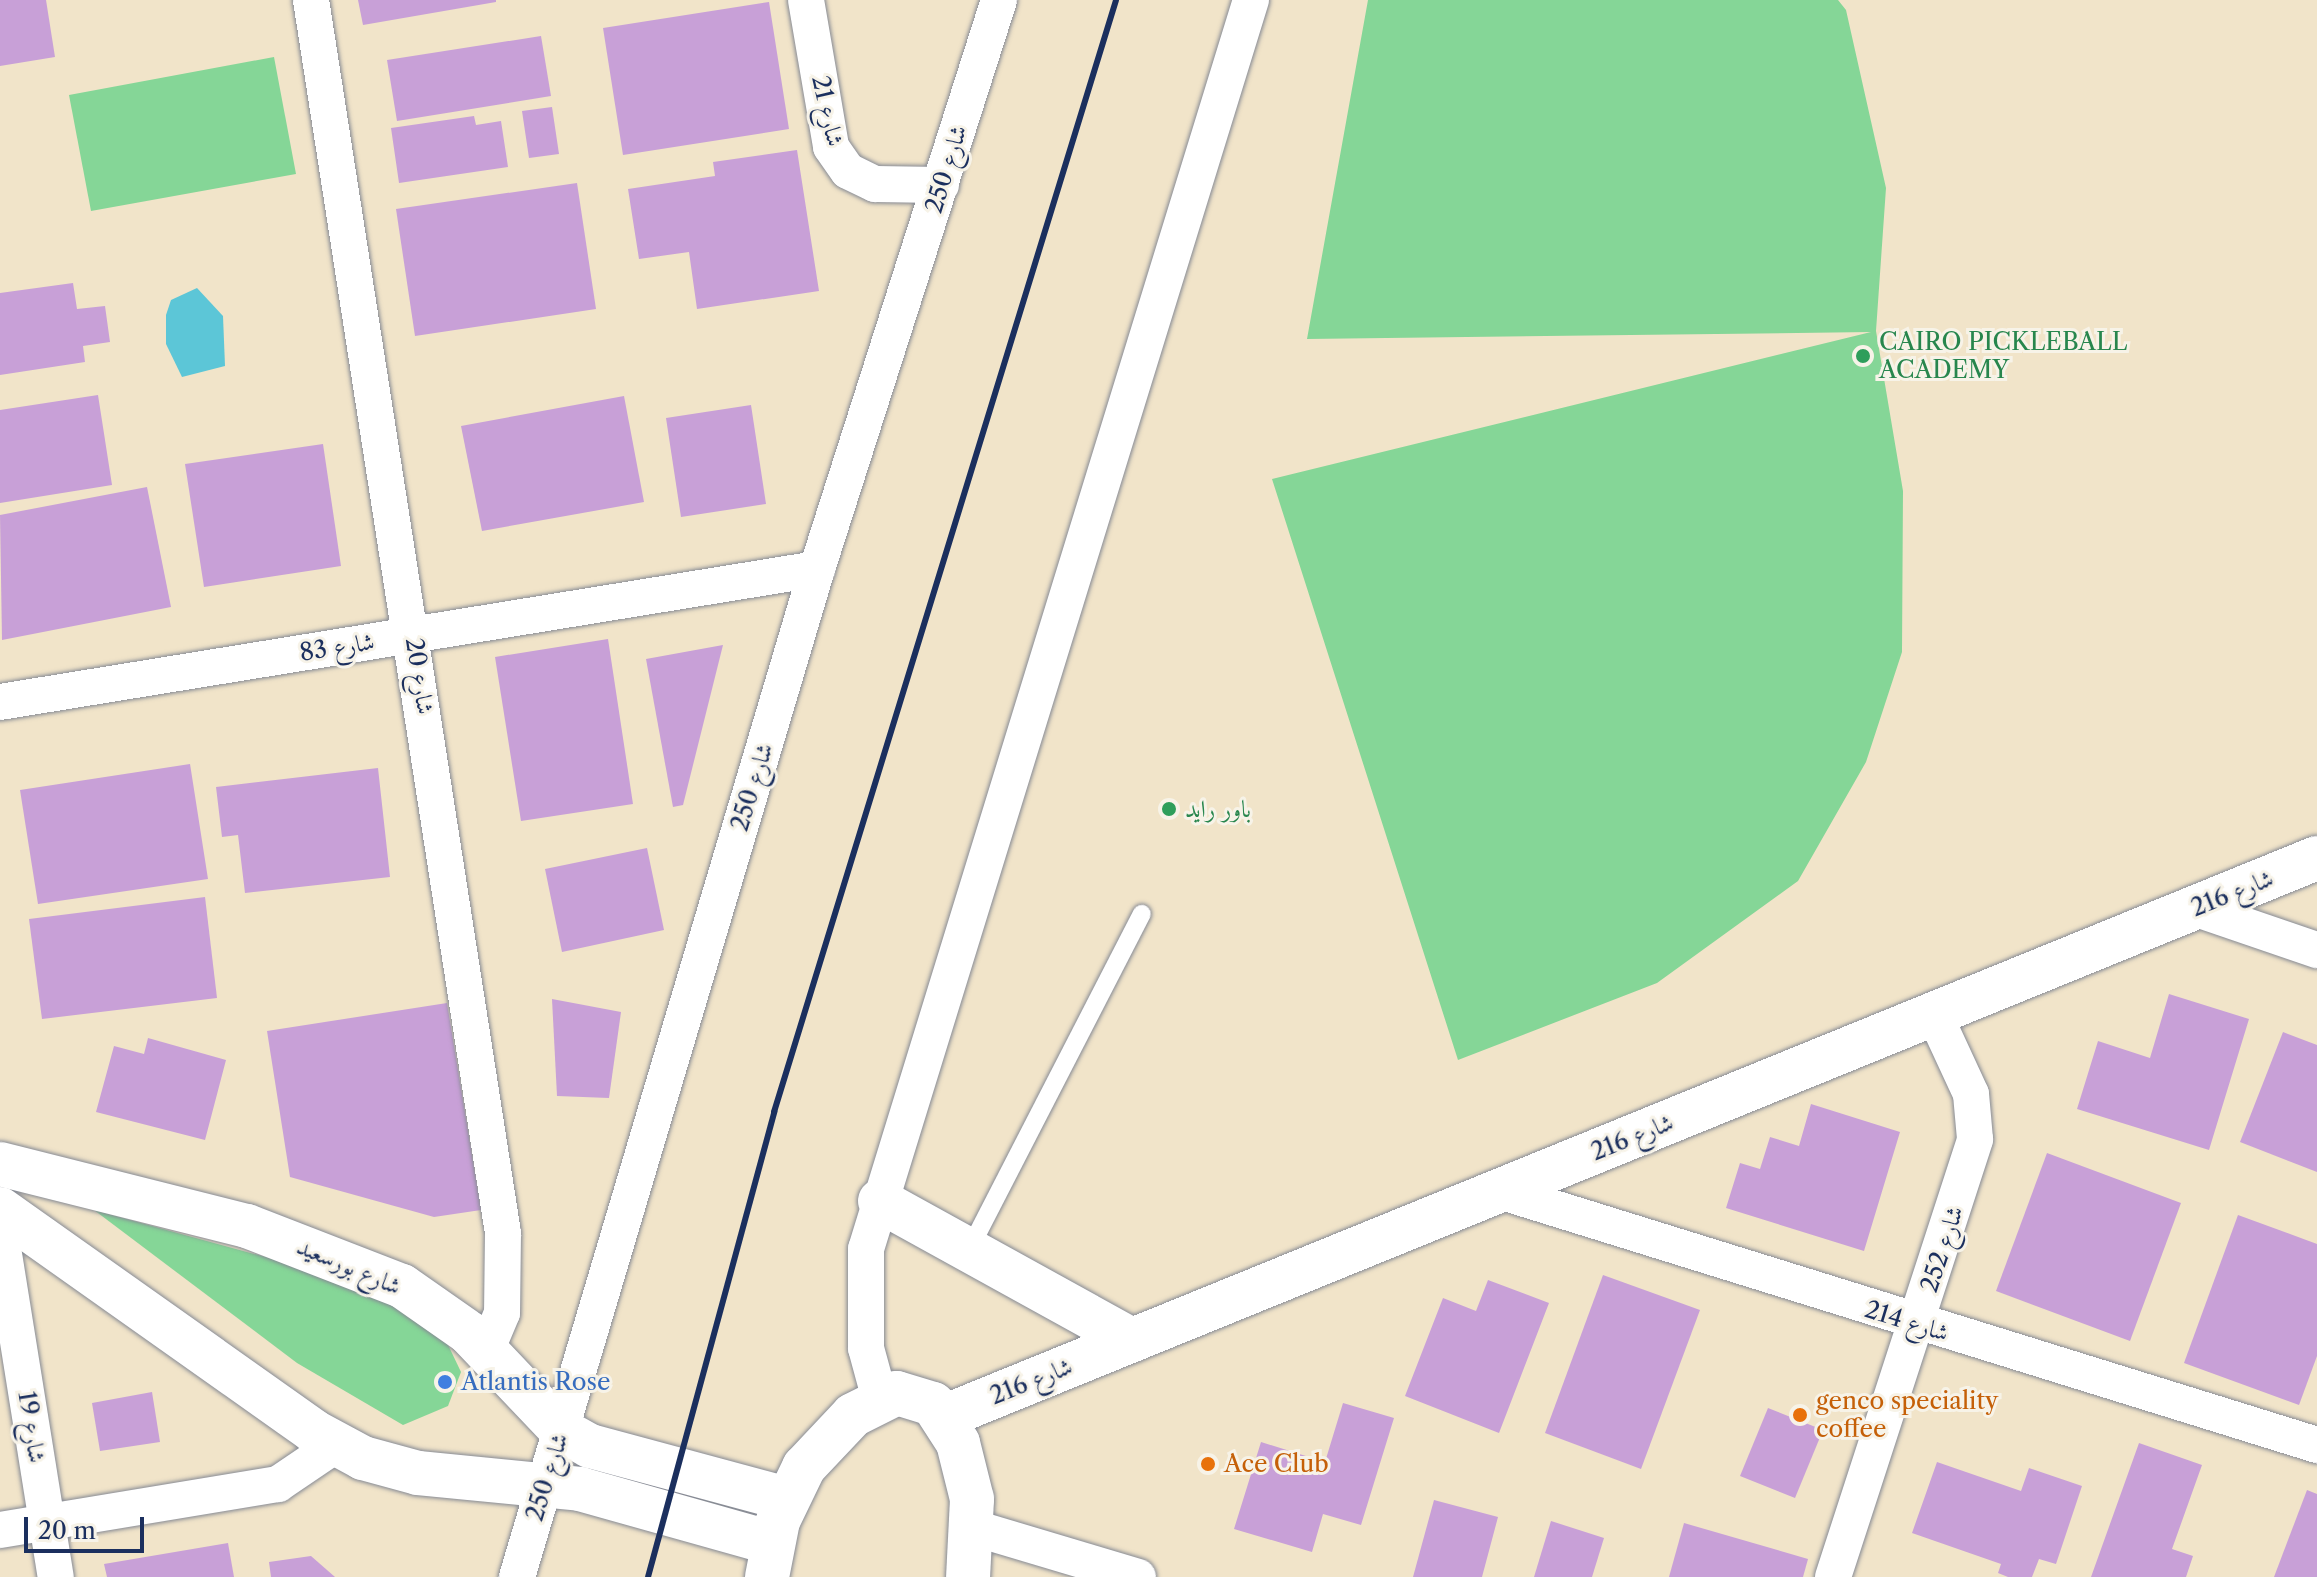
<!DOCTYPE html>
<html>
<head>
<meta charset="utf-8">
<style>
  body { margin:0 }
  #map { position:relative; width:2317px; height:1577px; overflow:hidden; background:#f1e4c9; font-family:"Libre Caslon Text",Amiri,serif }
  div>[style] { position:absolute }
  .green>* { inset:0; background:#85d697 }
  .water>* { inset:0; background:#5cc6d7 }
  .building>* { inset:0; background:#c8a0d7 }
  .roads { filter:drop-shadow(0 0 2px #868a94) drop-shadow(0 0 2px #868a94) }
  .lane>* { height:18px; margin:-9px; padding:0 9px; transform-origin:9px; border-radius:9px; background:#fff }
  .street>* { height:36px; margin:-18px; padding:0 18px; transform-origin:18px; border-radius:18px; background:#fff }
  .secondary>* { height:44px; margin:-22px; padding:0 22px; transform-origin:22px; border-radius:22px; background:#fff }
  .rail>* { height:6px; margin:-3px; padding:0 3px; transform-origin:3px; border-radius:3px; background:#1b2f5e }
  .dots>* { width:22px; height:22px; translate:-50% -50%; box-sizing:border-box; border:4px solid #f7f3e8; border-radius:50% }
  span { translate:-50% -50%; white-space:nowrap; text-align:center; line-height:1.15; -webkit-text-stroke:6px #f7f3e8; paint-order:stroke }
  .street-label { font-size:24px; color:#1b2f5e }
  .leisure-label { font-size:24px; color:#27864d }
  .left { translate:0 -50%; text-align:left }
  .shop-label { font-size:24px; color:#366cbe }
  .food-label { font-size:24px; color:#c56008 }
  .scale { position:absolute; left:24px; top:1517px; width:120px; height:36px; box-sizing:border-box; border:4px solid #1b2f5e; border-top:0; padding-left:10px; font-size:24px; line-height:28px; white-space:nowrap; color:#1b2f5e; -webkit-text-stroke:6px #f7f3e8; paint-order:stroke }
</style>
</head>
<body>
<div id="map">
  <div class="green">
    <div style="clip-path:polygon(1368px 0,1838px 0,1846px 10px,1886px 188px,1876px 331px,1903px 491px,1902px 652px,1866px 762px,1798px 881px,1657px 983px,1458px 1060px,1272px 479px,1871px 332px,1307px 339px)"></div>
    <div style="clip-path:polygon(274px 57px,296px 174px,91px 211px,69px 95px)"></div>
    <div style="clip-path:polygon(94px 1210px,353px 1281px,440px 1328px,461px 1372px,448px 1406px,403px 1425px,297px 1363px)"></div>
  </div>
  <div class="water">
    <div style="clip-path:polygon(197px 288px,223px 316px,225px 366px,182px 377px,166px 344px,166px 315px,171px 300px)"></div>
  </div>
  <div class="building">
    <div style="clip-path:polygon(0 0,46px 0,55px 57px,0 66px)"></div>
    <div style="clip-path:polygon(358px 0,496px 0,496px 2px,363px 25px)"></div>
    <div style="clip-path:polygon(769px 2px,789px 129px,623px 155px,603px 28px)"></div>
    <div style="clip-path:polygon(541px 36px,551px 96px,397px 121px,387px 60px)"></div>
    <div style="clip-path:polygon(552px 107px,559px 154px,529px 158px,522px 111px)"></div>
    <div style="clip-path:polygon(474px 116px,476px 125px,501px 121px,508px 167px,399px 183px,391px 128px)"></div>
    <div style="clip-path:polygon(797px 150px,819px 291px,697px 309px,689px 252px,639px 259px,628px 189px,715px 176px,713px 162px)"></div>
    <div style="clip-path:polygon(577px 183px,596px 309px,415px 336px,396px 209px)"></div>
    <div style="clip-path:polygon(73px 283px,77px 309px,105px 306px,110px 342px,83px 346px,85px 362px,0 375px,0 293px)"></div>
    <div style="clip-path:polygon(98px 395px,112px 485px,0 503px,0 410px)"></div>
    <div style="clip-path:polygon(624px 396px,644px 502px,482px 531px,461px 426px)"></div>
    <div style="clip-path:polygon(751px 405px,766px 504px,681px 517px,666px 418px)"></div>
    <div style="clip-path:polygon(323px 444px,341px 566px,204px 587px,185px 464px)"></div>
    <div style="clip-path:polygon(147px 487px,171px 607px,2px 640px,0 515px)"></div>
    <div style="clip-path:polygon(608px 639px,633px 804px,521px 821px,495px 657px)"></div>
    <div style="clip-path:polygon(723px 645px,683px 805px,673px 807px,646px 659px)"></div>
    <div style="clip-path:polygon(190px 764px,208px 879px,38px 904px,20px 790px)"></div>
    <div style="clip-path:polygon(378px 768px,390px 877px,245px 893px,238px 835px,222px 837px,216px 787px)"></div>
    <div style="clip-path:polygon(647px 848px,664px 930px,562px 952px,545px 869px)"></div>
    <div style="clip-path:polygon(205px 897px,217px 998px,42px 1019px,29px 919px)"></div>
    <div style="clip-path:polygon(2169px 994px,2249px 1019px,2209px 1150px,2077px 1109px,2098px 1041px,2150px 1058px)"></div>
    <div style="clip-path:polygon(552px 999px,621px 1012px,609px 1098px,557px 1096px)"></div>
    <div style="clip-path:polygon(447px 1003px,481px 1210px,434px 1217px,290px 1177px,267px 1031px)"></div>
    <div style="clip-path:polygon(2283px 1032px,2317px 1045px,2317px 1172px,2240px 1142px)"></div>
    <div style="clip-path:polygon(148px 1038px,226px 1060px,205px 1140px,96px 1112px,114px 1046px,144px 1054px)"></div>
    <div style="clip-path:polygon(1811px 1104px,1900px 1132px,1864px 1251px,1726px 1208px,1740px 1163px,1760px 1169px,1770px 1137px,1799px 1146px)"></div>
    <div style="clip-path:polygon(2047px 1153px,2181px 1203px,2130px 1341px,1996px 1291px)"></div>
    <div style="clip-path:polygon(2238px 1215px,2317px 1244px,2317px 1356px,2299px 1405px,2184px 1363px)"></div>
    <div style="clip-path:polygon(1603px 1275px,1700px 1310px,1641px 1469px,1545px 1433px)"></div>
    <div style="clip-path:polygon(1488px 1280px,1549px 1303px,1499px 1433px,1405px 1396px,1443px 1298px,1476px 1311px)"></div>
    <div style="clip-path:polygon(152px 1392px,160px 1442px,100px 1451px,92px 1403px)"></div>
    <div style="clip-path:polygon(1343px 1403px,1394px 1418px,1361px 1525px,1323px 1514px,1312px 1552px,1234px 1529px,1261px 1442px,1325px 1462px)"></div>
    <div style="clip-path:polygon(1768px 1408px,1823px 1430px,1795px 1498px,1740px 1476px)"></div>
    <div style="clip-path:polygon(2139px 1443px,2202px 1465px,2172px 1549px,2193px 1556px,2186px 1577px,2091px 1577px)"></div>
    <div style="clip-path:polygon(1937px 1462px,2021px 1491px,2029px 1468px,2082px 1486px,2056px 1564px,2039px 1559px,2032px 1577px,2008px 1577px,1998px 1573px,2001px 1564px,1912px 1533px)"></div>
    <div style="clip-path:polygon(2307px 1490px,2317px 1494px,2317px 1577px,2274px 1577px)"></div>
    <div style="clip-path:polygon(1434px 1500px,1498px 1517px,1482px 1577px,1413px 1577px)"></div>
    <div style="clip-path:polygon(1551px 1521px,1604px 1538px,1592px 1577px,1534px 1577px)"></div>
    <div style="clip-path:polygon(1684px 1523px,1808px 1559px,1803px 1577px,1669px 1577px)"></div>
    <div style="clip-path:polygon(228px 1543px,234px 1577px,107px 1577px,104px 1564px)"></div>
    <div style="clip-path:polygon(311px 1556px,335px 1577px,271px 1577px,269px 1562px)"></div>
  </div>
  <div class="roads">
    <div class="lane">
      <div style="left:969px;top:1250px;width:378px;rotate:-62.8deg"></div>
    </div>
    <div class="street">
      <div style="left:311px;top:0;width:1248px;rotate:81.15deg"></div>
      <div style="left:503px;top:1233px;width:80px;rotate:90.7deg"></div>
      <div style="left:502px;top:1313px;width:41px;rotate:112.8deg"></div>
      <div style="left:806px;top:0;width:149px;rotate:80.3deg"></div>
      <div style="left:831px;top:147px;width:29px;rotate:55deg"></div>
      <div style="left:848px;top:171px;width:30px;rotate:26deg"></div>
      <div style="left:875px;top:184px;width:66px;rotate:0.9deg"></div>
      <div style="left:0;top:702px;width:828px;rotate:-9.25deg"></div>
      <div style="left:2194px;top:908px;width:130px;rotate:18.9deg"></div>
      <div style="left:1499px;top:1191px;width:857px;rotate:17.25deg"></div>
      <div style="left:0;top:1229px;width:352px;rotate:80.9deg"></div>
      <div style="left:879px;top:1396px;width:50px;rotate:-105.2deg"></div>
      <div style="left:866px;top:1348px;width:99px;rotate:-90deg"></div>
      <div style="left:866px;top:1249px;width:1307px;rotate:-72.87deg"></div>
      <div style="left:974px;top:1528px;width:171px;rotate:16.6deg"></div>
      <div style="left:0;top:1530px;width:282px;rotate:-9.4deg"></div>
      <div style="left:278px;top:1484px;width:71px;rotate:-34.1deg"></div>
      <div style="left:517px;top:1577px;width:1052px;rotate:-73.43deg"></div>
      <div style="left:817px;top:569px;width:597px;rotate:-72.26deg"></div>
      <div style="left:1833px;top:1577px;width:460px;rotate:-72deg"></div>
      <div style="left:1975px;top:1139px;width:45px;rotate:-95.1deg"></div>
      <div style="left:1971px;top:1094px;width:88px;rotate:-114.8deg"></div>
    </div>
    <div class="secondary">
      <div style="left:0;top:1164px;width:255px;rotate:14.1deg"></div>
      <div style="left:247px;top:1226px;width:166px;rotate:21.2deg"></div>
      <div style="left:402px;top:1286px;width:82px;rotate:35deg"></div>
      <div style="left:469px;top:1333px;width:134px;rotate:46.5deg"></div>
      <div style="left:561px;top:1430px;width:33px;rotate:29deg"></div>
      <div style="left:590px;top:1446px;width:203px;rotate:15.1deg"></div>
      <div style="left:880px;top:1201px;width:288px;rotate:28.9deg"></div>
      <div style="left:0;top:1209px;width:384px;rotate:35.3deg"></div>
      <div style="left:313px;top:1431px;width:57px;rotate:28.4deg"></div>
      <div style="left:363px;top:1458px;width:57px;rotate:15.3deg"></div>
      <div style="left:418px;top:1473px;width:163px;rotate:5.6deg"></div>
      <div style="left:580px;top:1489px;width:199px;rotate:15.7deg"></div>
      <div style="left:946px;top:1416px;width:1480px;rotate:-22.15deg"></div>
      <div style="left:767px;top:1577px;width:57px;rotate:-78.9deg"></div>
      <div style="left:778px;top:1521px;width:60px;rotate:-64.3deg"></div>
      <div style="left:804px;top:1467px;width:71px;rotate:-46.7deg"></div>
      <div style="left:853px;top:1415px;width:49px;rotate:-26.6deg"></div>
      <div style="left:897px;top:1393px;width:38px;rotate:17deg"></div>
      <div style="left:933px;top:1404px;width:46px;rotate:57.3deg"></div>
      <div style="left:958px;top:1443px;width:58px;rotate:76deg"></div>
      <div style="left:972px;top:1499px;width:78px;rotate:92.9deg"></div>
    </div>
  </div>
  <div class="rail">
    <div style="left:648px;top:1577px;width:482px;rotate:-74.8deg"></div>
    <div style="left:774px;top:1112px;width:1163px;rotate:-72.9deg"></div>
  </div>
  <div class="dots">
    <div style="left:1863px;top:356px;background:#2e9e5b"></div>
    <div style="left:1169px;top:809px;background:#2e9e5b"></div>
    <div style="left:445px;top:1382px;background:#3f7fe0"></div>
    <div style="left:1800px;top:1415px;background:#e8710a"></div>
    <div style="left:1208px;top:1464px;background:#e8710a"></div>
  </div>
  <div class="street-label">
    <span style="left:828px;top:111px;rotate:77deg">شارع 21</span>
    <span style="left:946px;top:169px;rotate:-73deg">شارع 250</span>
    <span style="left:337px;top:647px;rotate:-9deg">شارع 83</span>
    <span style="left:420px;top:676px;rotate:81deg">شارع 20</span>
    <span style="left:752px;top:787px;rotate:-73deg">شارع 250</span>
    <span style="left:2232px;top:893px;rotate:-22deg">شارع 216</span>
    <span style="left:1632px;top:1137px;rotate:-22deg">شارع 216</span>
    <span style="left:1942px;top:1249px;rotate:-72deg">شارع 252</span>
    <span style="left:349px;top:1266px;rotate:23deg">شارع بورسعيد</span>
    <span style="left:1907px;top:1321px;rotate:17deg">شارع 214</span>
    <span style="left:1031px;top:1381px;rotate:-22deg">شارع 216</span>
    <span style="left:32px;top:1427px;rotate:81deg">شارع 19</span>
    <span style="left:547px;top:1477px;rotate:-73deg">شارع 250</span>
  </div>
  <div class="leisure-label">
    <span class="left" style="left:1879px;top:356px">CAIRO PICKLEBALL<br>ACADEMY</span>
    <span class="left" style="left:1185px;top:809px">باور رايد</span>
  </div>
  <div class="shop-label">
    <span class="left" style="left:461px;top:1382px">Atlantis Rose</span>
  </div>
  <div class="food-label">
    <span class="left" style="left:1816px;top:1415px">genco speciality<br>coffee</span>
    <span class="left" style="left:1224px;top:1464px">Ace Club</span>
  </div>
  <div class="scale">20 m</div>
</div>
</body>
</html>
